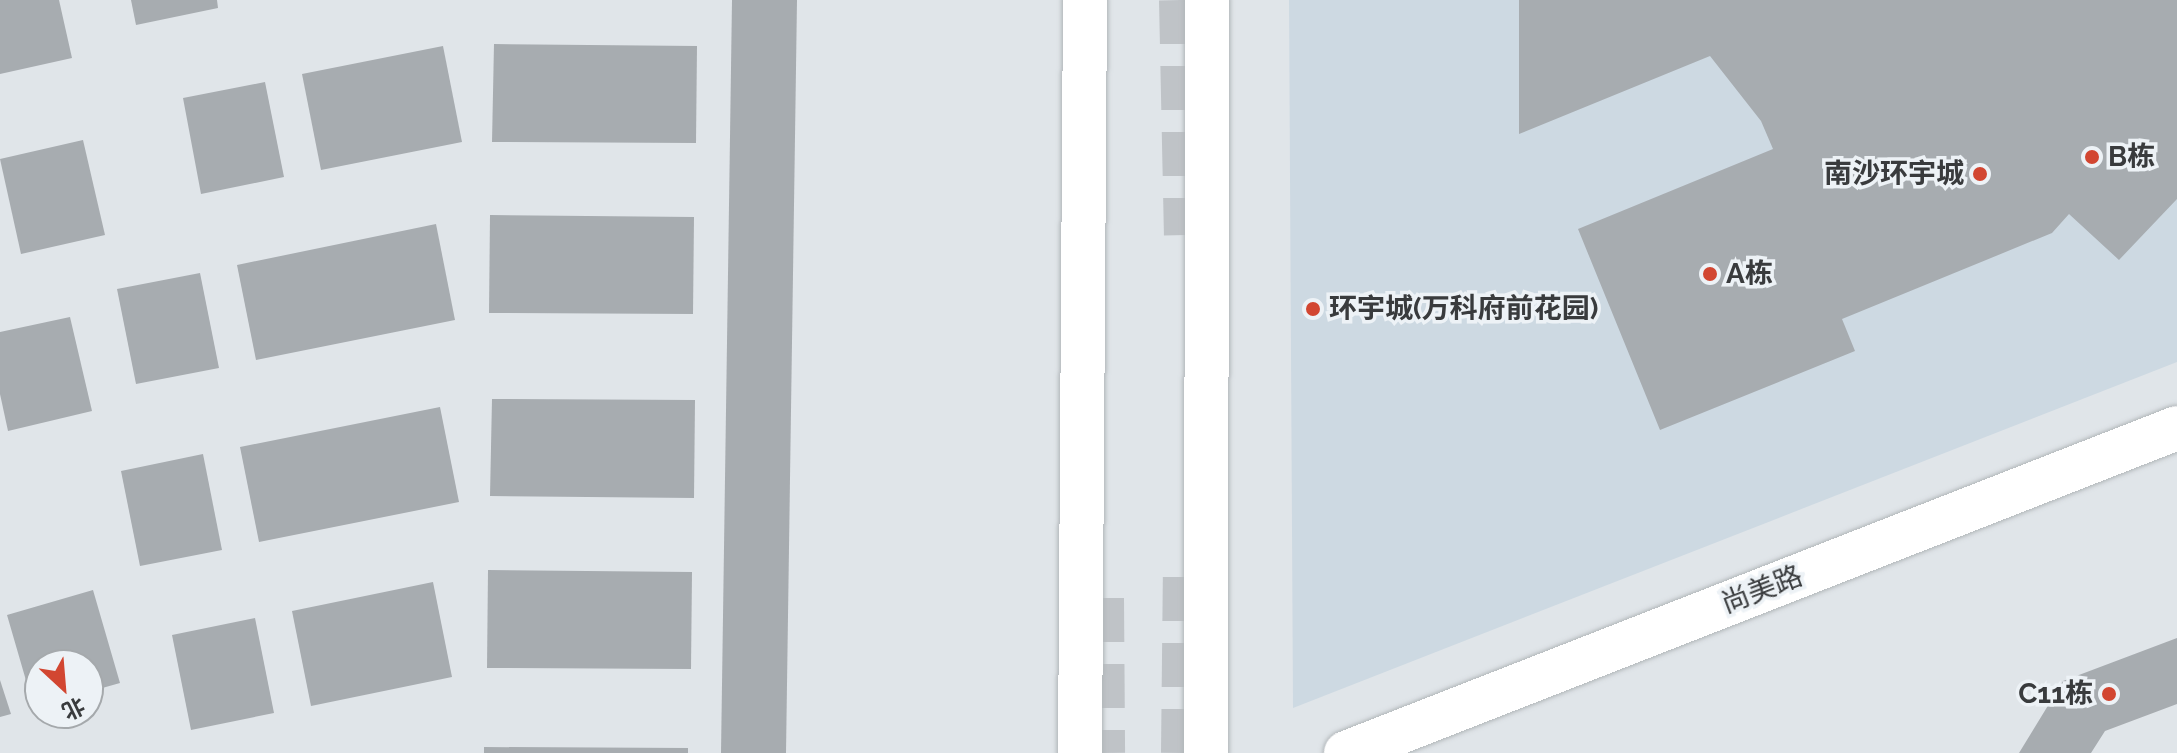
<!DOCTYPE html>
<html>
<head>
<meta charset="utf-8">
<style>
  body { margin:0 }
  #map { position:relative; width:2177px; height:753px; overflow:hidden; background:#e0e5e9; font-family:Raleway,"Noto Sans SC",sans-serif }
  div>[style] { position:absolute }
  .built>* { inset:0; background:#cdd9e2 }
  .building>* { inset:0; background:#a7acb0 }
  .primary-tunnel>* { height:44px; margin-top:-22px; transform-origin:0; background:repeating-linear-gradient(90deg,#bfc3c7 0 44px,transparent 0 66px) }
  .roads { filter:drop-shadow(0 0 2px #b1b6b9) drop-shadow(0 0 2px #b1b6b9) }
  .secondary>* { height:44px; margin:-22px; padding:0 22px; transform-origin:22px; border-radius:22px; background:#fff }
  .dots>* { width:22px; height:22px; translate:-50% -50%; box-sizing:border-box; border:4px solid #edf2f6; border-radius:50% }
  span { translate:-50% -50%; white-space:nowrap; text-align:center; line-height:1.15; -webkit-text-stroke:7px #edf2f6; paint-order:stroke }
  .poi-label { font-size:28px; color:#393b3d; font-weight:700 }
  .left { translate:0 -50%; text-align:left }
  .right { translate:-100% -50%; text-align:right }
  .street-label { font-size:28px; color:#393b3d }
  .north { position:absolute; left:24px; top:649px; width:80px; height:80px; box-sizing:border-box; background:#edf2f6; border:2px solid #a5a9ac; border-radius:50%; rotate:154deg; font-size:22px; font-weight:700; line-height:32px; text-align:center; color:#393b3d }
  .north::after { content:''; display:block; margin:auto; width:28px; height:36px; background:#d24631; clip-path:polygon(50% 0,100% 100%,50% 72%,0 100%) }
</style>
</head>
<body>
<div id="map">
  <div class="built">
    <div style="clip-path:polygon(1289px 0,2177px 0,2177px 362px,1293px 708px)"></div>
  </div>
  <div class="building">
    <div style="clip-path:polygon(0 0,59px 0,72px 58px,0 74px)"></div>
    <div style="clip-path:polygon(131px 0,217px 0,218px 8px,136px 25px)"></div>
    <div style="clip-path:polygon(732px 0,797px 0,786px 753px,721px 753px)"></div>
    <div style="clip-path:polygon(1519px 0,2177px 0,2177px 199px,2119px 260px,2069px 214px,2052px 233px,1842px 319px,1855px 351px,1660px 430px,1578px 229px,1773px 149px,1761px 121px,1710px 56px,1519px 134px)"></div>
    <div style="clip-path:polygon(494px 44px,697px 46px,696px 143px,492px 142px)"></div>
    <div style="clip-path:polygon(443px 46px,462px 142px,321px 170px,302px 74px)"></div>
    <div style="clip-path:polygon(265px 82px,284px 177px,201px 194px,183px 98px)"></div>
    <div style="clip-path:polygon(83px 140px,105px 235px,21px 254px,0 159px)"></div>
    <div style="clip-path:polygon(490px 215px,694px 217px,693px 314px,489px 313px)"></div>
    <div style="clip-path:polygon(436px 224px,455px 320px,256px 360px,237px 265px)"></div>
    <div style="clip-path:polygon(200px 273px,219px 368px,136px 384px,117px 289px)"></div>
    <div style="clip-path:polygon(70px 317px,92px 411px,8px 431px,0 394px,0 332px)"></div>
    <div style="clip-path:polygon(492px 399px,695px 400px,694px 498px,490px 496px)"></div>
    <div style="clip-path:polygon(440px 407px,459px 502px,259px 542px,240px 447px)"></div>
    <div style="clip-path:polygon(203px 454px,222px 550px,140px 566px,121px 471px)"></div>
    <div style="clip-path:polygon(488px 570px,692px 572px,691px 669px,487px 668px)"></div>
    <div style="clip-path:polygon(433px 582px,452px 677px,311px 706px,292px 611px)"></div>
    <div style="clip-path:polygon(93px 590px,120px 683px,88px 692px,88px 665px,40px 665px,40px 706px,34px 708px,7px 615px)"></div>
    <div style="clip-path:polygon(255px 618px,274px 713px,191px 730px,172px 635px)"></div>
    <div style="clip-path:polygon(2177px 638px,2177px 704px,2105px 731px,2091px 753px,2019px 753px,2063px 681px)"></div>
    <div style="clip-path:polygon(0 680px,11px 714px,0 717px)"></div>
    <div style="clip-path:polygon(484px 747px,688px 748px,688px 753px,484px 753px)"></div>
  </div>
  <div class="primary-tunnel">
    <div style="left:1181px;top:0;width:235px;rotate:88.8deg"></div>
    <div style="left:1102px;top:598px;width:155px;rotate:89.6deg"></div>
    <div style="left:1183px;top:753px;width:190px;rotate:-89.4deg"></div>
  </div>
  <div class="roads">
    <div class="secondary">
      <div style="left:1080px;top:753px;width:753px;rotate:-89.62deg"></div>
      <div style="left:1206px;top:753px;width:753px;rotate:-89.92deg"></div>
      <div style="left:1346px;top:753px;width:892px;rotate:-21.36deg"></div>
    </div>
  </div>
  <div class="dots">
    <div style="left:2092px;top:157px;background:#d24631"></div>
    <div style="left:1980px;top:174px;background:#d24631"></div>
    <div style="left:1710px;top:274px;background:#d24631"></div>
    <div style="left:1313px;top:309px;background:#d24631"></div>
    <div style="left:2109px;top:694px;background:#d24631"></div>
  </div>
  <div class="poi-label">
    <span class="left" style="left:2108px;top:157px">B栋</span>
    <span class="right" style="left:1964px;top:174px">南沙环宇城</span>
    <span class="left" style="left:1726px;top:274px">A栋</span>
    <span class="left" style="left:1329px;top:309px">环宇城(万科府前花园)</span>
    <span class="right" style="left:2093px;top:694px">C11栋</span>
  </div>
  <div class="street-label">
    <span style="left:1762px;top:590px;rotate:-21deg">尚美路</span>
  </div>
  <div class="north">北</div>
</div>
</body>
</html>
